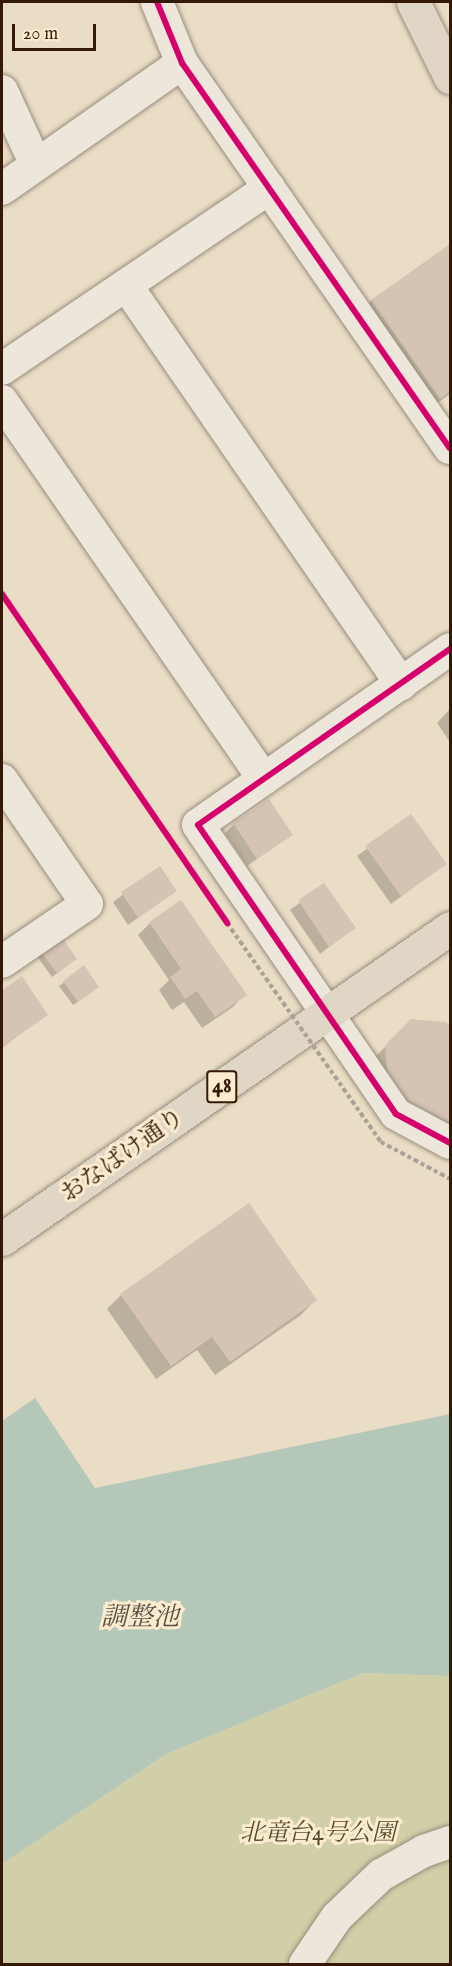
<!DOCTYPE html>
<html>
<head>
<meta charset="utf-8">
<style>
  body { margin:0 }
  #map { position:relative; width:452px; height:1966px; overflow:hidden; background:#eaddc5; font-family:"IM FELL English","Noto Serif JP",serif }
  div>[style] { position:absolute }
  .green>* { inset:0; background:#d0cfa8 }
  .water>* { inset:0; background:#b5c7b9 }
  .shadow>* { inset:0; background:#0003 }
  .building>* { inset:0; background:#d5c4b4 }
  .roads { filter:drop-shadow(0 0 2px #988d7e) drop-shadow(0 0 2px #988d7e) }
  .minor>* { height:32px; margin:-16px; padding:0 16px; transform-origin:16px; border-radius:16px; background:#ede6da }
  .major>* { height:33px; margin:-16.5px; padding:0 16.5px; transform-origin:16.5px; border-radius:16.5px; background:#e0d6c5 }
  .path-bridge>* { height:4px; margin-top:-2px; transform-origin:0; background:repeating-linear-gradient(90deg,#a9a196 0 4.5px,transparent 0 7.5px) }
  .cycleway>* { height:6px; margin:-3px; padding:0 3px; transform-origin:3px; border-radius:3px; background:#d6006c }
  span { translate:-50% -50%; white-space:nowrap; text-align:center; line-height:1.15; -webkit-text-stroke:6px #fbecd0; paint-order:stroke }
  .shield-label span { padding:2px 4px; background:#fbecd0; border:2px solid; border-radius:4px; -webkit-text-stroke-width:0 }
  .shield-label { font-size:22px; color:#341909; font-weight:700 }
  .street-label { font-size:24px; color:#341909 }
  .park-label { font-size:24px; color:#5c4c32; font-style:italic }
  .water-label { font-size:26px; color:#595245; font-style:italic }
  .frame { position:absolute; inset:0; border:3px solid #341909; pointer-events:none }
  .scale { position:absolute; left:12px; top:24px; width:84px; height:27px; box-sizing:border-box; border:3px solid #341909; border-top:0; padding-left:8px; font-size:18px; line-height:21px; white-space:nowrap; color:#341909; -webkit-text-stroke:4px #fbecd0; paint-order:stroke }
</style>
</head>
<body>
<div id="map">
  <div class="green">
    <div style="clip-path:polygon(363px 1673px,450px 1676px,450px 1964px,2px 1964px,2px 1864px,166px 1754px)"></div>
  </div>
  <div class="water">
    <div style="clip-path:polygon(35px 1398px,95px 1488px,450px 1414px,450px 1676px,363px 1673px,166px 1754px,2px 1864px,2px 1421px)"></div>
  </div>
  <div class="shadow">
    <div style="clip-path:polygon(450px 245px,450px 394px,425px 412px,357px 316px,371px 301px)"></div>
    <div style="clip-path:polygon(450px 709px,450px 742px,437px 723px)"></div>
    <div style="clip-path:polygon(411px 816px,445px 864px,391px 904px,357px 856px)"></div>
    <div style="clip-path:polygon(234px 824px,291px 835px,247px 866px,225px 833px)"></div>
    <div style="clip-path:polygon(159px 868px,175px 891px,128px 925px,113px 902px)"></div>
    <div style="clip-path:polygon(324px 885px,354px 928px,320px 954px,290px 910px)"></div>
    <div style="clip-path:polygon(150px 923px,245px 994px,233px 1007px,202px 1028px,184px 1002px,172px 1010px,159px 990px,169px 980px,138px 935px)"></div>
    <div style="clip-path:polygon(42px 953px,71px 963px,52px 977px,38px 958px)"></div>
    <div style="clip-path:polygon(84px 968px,93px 991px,73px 1005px,59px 986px)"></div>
    <div style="clip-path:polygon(22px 978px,46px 1014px,2px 1048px,2px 992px)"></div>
    <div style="clip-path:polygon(411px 1021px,446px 1023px,450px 1029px,450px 1141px,397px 1116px,374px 1058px)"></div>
    <div style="clip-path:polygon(121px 1295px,315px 1300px,301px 1315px,215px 1375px,197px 1350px,156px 1379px,107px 1309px)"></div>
  </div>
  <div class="building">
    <div style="clip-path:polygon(450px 244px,450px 391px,440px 399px,371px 300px)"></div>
    <div style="clip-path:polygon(269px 799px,293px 835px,257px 859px,233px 823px)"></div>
    <div style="clip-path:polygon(411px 814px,447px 864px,401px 896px,365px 846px)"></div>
    <div style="clip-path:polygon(160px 866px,177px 891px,138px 918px,121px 892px)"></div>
    <div style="clip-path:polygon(324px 883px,356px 928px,329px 947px,298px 900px)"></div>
    <div style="clip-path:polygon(181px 900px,247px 995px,215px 1017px,197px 991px,185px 999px,170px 977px,181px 969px,149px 922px)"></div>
    <div style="clip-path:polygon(62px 937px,77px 959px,57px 973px,41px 952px)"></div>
    <div style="clip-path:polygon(84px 965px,99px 987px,78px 1002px,63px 981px)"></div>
    <div style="clip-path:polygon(22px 976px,48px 1015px,2px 1047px,2px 990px)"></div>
    <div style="clip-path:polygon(411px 1019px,446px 1022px,450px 1026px,450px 1124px,409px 1104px,387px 1074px,385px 1045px)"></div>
    <div style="clip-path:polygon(249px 1203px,317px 1300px,230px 1362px,212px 1337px,171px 1366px,120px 1294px)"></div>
  </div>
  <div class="roads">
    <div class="minor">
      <div style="left:157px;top:2px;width:66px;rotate:67.7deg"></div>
      <div style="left:182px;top:63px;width:469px;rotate:55.2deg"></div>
      <div style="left:2px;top:91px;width:81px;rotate:65.3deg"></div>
      <div style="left:2px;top:189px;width:220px;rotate:-35deg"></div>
      <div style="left:126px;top:285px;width:485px;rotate:55.4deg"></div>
      <div style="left:2px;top:369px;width:323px;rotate:-34.1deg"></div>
      <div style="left:2px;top:401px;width:460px;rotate:55.3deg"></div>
      <div style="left:450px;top:649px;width:307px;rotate:145.1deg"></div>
      <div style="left:198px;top:825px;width:350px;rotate:55.6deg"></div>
      <div style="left:396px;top:1114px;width:61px;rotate:28.2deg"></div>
      <div style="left:2px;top:780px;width:150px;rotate:55.6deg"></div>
      <div style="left:87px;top:904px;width:103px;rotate:145.7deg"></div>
      <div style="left:305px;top:1964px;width:57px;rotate:-55.8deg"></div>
      <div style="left:337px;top:1917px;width:61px;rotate:-43.7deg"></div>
      <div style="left:381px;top:1875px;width:49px;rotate:-29.2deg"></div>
      <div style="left:424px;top:1851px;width:28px;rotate:-19deg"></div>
    </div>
    <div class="major">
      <div style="left:413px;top:2px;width:84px;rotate:63.7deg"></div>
      <div style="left:2px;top:1239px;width:545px;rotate:-34.77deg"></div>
    </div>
  </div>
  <div class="path-bridge">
    <div style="left:227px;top:923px;width:268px;rotate:54.9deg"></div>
    <div style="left:381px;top:1142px;width:78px;rotate:28.2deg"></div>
  </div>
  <div class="cycleway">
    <div style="left:157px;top:2px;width:66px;rotate:67.7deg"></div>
    <div style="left:182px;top:63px;width:469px;rotate:55.2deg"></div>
    <div style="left:2px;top:594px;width:399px;rotate:55.6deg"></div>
    <div style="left:450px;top:649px;width:307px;rotate:145.1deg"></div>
    <div style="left:198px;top:825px;width:350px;rotate:55.6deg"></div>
    <div style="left:396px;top:1114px;width:61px;rotate:28.2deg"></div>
  </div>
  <div class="shield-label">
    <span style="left:222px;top:1087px">48</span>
  </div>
  <div class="street-label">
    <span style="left:123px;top:1156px;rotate:-35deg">おなばけ通り</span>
  </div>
  <div class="park-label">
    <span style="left:318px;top:1834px">北竜台4号公園</span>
  </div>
  <div class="water-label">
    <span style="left:140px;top:1618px">調整池</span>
  </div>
  <div class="frame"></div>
  <div class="scale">20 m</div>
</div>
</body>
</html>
